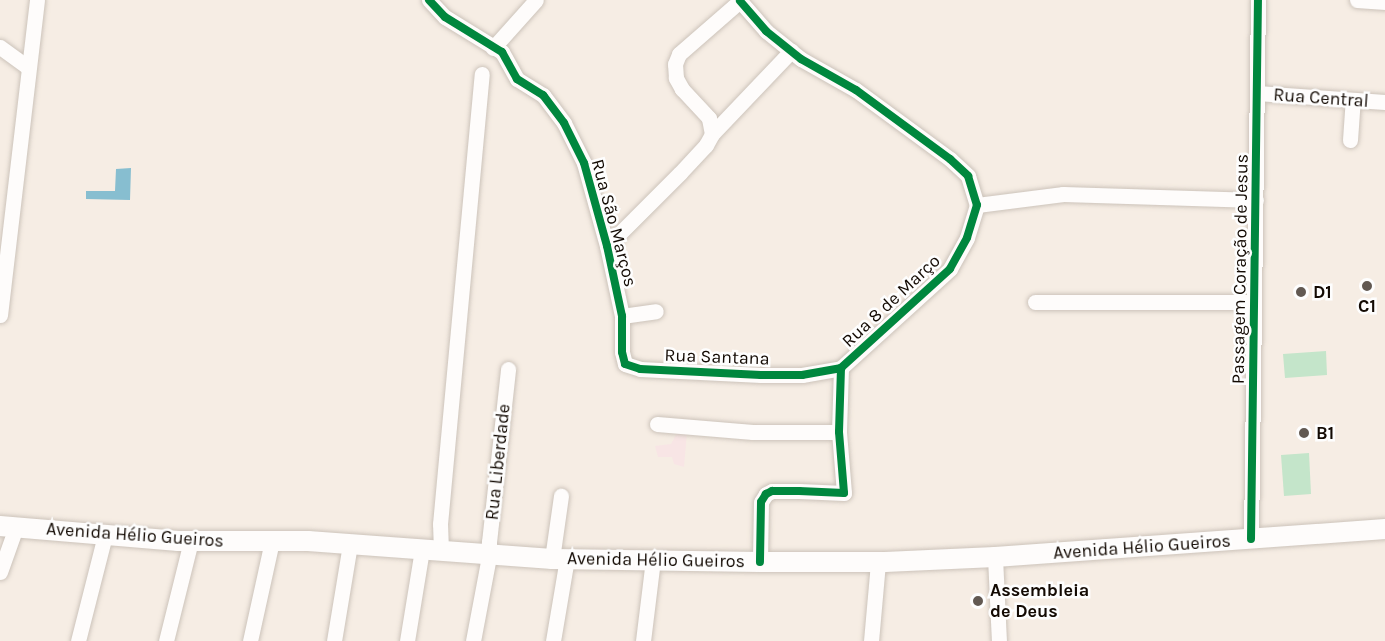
<!DOCTYPE html>
<html>
<head>
<meta charset="utf-8">
<style>
  body { margin:0 }
  #map { position:relative; width:1385px; height:641px; overflow:hidden; background:#f6ede4; font-family:Karla,sans-serif }
  div>[style] { position:absolute }
  .industrial>* { inset:0; background:#f8e5e5 }
  .green>* { inset:0; background:#c4e5ca }
  .water>* { inset:0; background:#87bed0 }
  .roads { filter:drop-shadow(0 0 2px #ccc3ba) drop-shadow(0 0 2px #ccc3ba) }
  .minor>* { height:15px; margin:-7.5px; padding:0 7.5px; transform-origin:7.5px; border-radius:7.5px; background:#fefcfb }
  .major>* { height:20px; margin:-10px; padding:0 10px; transform-origin:10px; border-radius:10px; background:#fefcfb }
  .cycleway>* { height:8px; margin:-4px; padding:0 4px; transform-origin:4px; border-radius:4px; background:#00873e }
  .dots>* { width:16px; height:16px; translate:-50% -50%; box-sizing:border-box; border:3px solid #fefefe; border-radius:50% }
  span { translate:-50% -50%; white-space:nowrap; text-align:center; line-height:1.15; -webkit-text-stroke:5px #fefefe; paint-order:stroke }
  .street-label { font-size:18px; color:#130a03 }
  .poi-label { font-size:18px; color:#130a03; font-weight:700 }
  .left { translate:0 -50%; text-align:left }
</style>
</head>
<body>
<div id="map">
  <div class="industrial">
    <div style="clip-path:polygon(687px 432px,684px 467px,674px 464px,672px 457px,658px 457px,655px 446px,671px 444px,677px 433px)"></div>
  </div>
  <div class="green">
    <div style="clip-path:polygon(1326px 351px,1327px 375px,1285px 378px,1283px 354px)"></div>
    <div style="clip-path:polygon(1309px 453px,1311px 494px,1284px 496px,1281px 455px)"></div>
  </div>
  <div class="water">
    <div style="clip-path:polygon(131px 168px,130px 200px,86px 199px,86px 191px,115px 191px,116px 169px)"></div>
  </div>
  <div class="roads">
    <div class="minor">
      <div style="left:429px;top:0;width:23px;rotate:47deg"></div>
      <div style="left:445px;top:17px;width:67px;rotate:31.6deg"></div>
      <div style="left:502px;top:52px;width:31px;rotate:61deg"></div>
      <div style="left:517px;top:79px;width:31px;rotate:32deg"></div>
      <div style="left:543px;top:95px;width:35px;rotate:53deg"></div>
      <div style="left:564px;top:123px;width:45px;rotate:63.4deg"></div>
      <div style="left:584px;top:163px;width:86px;rotate:74.5deg"></div>
      <div style="left:607px;top:246px;width:72px;rotate:77.9deg"></div>
      <div style="left:622px;top:316px;width:36px;rotate:90deg"></div>
      <div style="left:622px;top:352px;width:12px;rotate:76deg"></div>
      <div style="left:625px;top:364px;width:16px;rotate:18deg"></div>
      <div style="left:640px;top:369px;width:121px;rotate:2.8deg"></div>
      <div style="left:761px;top:375px;width:41px"></div>
      <div style="left:802px;top:375px;width:40px;rotate:-10deg"></div>
      <div style="left:1357px;top:0;width:28px;rotate:4deg"></div>
      <div style="left:740px;top:1px;width:40px;rotate:49deg"></div>
      <div style="left:766px;top:31px;width:45px;rotate:38.7deg"></div>
      <div style="left:801px;top:59px;width:63px;rotate:29.4deg"></div>
      <div style="left:856px;top:90px;width:117px;rotate:36.3deg"></div>
      <div style="left:950px;top:159px;width:25px;rotate:43deg"></div>
      <div style="left:968px;top:176px;width:30px;rotate:73deg"></div>
      <div style="left:977px;top:205px;width:34px;rotate:107deg"></div>
      <div style="left:967px;top:238px;width:35px;rotate:119deg"></div>
      <div style="left:950px;top:269px;width:147px;rotate:137.8deg"></div>
      <div style="left:841px;top:368px;width:64px;rotate:91.8deg"></div>
      <div style="left:839px;top:432px;width:61px;rotate:85.3deg"></div>
      <div style="left:844px;top:493px;width:45px;rotate:-177.5deg"></div>
      <div style="left:799px;top:491px;width:27px;rotate:180deg"></div>
      <div style="left:772px;top:491px;width:7px;rotate:153deg"></div>
      <div style="left:766px;top:494px;width:9px;rotate:122deg"></div>
      <div style="left:761px;top:502px;width:60px;rotate:91deg"></div>
      <div style="left:0;top:47px;width:34px;rotate:36deg"></div>
      <div style="left:493px;top:48px;width:64px;rotate:-48.1deg"></div>
      <div style="left:1257px;top:93px;width:128px;rotate:4deg"></div>
      <div style="left:712px;top:134px;width:16px;rotate:-101deg"></div>
      <div style="left:709px;top:118px;width:40px;rotate:-133deg"></div>
      <div style="left:682px;top:89px;width:13px;rotate:-119deg"></div>
      <div style="left:676px;top:78px;width:14px;rotate:-94deg"></div>
      <div style="left:675px;top:64px;width:11px;rotate:-68deg"></div>
      <div style="left:679px;top:54px;width:82px;rotate:-41.1deg"></div>
      <div style="left:1350px;top:140px;width:39px;rotate:-86deg"></div>
      <div style="left:977px;top:205px;width:87px;rotate:-7.3deg"></div>
      <div style="left:1063px;top:194px;width:193px;rotate:1.8deg"></div>
      <div style="left:607px;top:246px;width:103px;rotate:-45deg"></div>
      <div style="left:680px;top:173px;width:38px;rotate:-47deg"></div>
      <div style="left:706px;top:145px;width:13px;rotate:-61deg"></div>
      <div style="left:712px;top:134px;width:115px;rotate:-46.4deg"></div>
      <div style="left:1035px;top:302px;width:219px"></div>
      <div style="left:0;top:315px;width:317px;rotate:-83.3deg"></div>
      <div style="left:622px;top:316px;width:34px;rotate:-8deg"></div>
      <div style="left:657px;top:424px;width:96px;rotate:4.8deg"></div>
      <div style="left:753px;top:432px;width:86px"></div>
      <div style="left:1251px;top:539px;width:539px;rotate:-89.26deg"></div>
      <div style="left:441px;top:551px;width:27px;rotate:-92deg"></div>
      <div style="left:440px;top:524px;width:452px;rotate:-84.7deg"></div>
      <div style="left:995px;top:557px;width:84px;rotate:87.3deg"></div>
      <div style="left:552px;top:559px;width:64px;rotate:-81.9deg"></div>
      <div style="left:0;top:572px;width:48px;rotate:-70.4deg"></div>
      <div style="left:78px;top:641px;width:109px;rotate:-75.7deg"></div>
      <div style="left:166px;top:641px;width:103px;rotate:-76deg"></div>
      <div style="left:250px;top:641px;width:102px;rotate:-77.6deg"></div>
      <div style="left:334px;top:641px;width:98px;rotate:-80.6deg"></div>
      <div style="left:407px;top:641px;width:93px;rotate:-80.7deg"></div>
      <div style="left:473px;top:641px;width:86px;rotate:-79.3deg"></div>
      <div style="left:489px;top:556px;width:14px;rotate:-90deg"></div>
      <div style="left:489px;top:542px;width:174px;rotate:-83.7deg"></div>
      <div style="left:553px;top:641px;width:84px;rotate:-80.4deg"></div>
      <div style="left:643px;top:641px;width:82px;rotate:-83deg"></div>
      <div style="left:871px;top:641px;width:79px;rotate:-84.9deg"></div>
    </div>
    <div class="major">
      <div style="left:0;top:526px;width:179px;rotate:4.8deg"></div>
      <div style="left:178px;top:541px;width:130px"></div>
      <div style="left:308px;top:541px;width:245px;rotate:4.2deg"></div>
      <div style="left:552px;top:559px;width:208px;rotate:0.8deg"></div>
      <div style="left:760px;top:562px;width:125px"></div>
      <div style="left:885px;top:562px;width:110px;rotate:-2.6deg"></div>
      <div style="left:995px;top:557px;width:391px;rotate:-4.1deg"></div>
    </div>
  </div>
  <div class="cycleway">
    <div style="left:429px;top:0;width:23px;rotate:47deg"></div>
    <div style="left:445px;top:17px;width:67px;rotate:31.6deg"></div>
    <div style="left:502px;top:52px;width:31px;rotate:61deg"></div>
    <div style="left:517px;top:79px;width:31px;rotate:32deg"></div>
    <div style="left:543px;top:95px;width:35px;rotate:53deg"></div>
    <div style="left:564px;top:123px;width:45px;rotate:63.4deg"></div>
    <div style="left:584px;top:163px;width:86px;rotate:74.5deg"></div>
    <div style="left:607px;top:246px;width:72px;rotate:77.9deg"></div>
    <div style="left:622px;top:316px;width:36px;rotate:90deg"></div>
    <div style="left:622px;top:352px;width:12px;rotate:76deg"></div>
    <div style="left:625px;top:364px;width:16px;rotate:18deg"></div>
    <div style="left:640px;top:369px;width:121px;rotate:2.8deg"></div>
    <div style="left:761px;top:375px;width:41px"></div>
    <div style="left:802px;top:375px;width:40px;rotate:-10deg"></div>
    <div style="left:740px;top:1px;width:40px;rotate:49deg"></div>
    <div style="left:766px;top:31px;width:45px;rotate:38.7deg"></div>
    <div style="left:801px;top:59px;width:63px;rotate:29.4deg"></div>
    <div style="left:856px;top:90px;width:117px;rotate:36.3deg"></div>
    <div style="left:950px;top:159px;width:25px;rotate:43deg"></div>
    <div style="left:968px;top:176px;width:30px;rotate:73deg"></div>
    <div style="left:977px;top:205px;width:34px;rotate:107deg"></div>
    <div style="left:967px;top:238px;width:35px;rotate:119deg"></div>
    <div style="left:950px;top:269px;width:147px;rotate:137.8deg"></div>
    <div style="left:841px;top:368px;width:64px;rotate:91.8deg"></div>
    <div style="left:839px;top:432px;width:61px;rotate:85.3deg"></div>
    <div style="left:844px;top:493px;width:45px;rotate:-177.5deg"></div>
    <div style="left:799px;top:491px;width:27px;rotate:180deg"></div>
    <div style="left:772px;top:491px;width:7px;rotate:153deg"></div>
    <div style="left:766px;top:494px;width:9px;rotate:122deg"></div>
    <div style="left:761px;top:502px;width:60px;rotate:91deg"></div>
    <div style="left:1251px;top:539px;width:539px;rotate:-89.26deg"></div>
  </div>
  <div class="dots">
    <div style="left:1367px;top:286px;background:#625952"></div>
    <div style="left:1301px;top:292px;background:#625952"></div>
    <div style="left:1304px;top:433px;background:#625952"></div>
    <div style="left:978px;top:601px;background:#625952"></div>
  </div>
  <div class="street-label">
    <span style="left:1321px;top:98px;rotate:4deg">Rua Central</span>
    <span style="left:614px;top:223px;rotate:75deg">Rua São Marços</span>
    <span style="left:1240px;top:269px;rotate:-89deg">Passagem Coração de Jesus</span>
    <span style="left:891px;top:301px;rotate:-43deg">Rua 8 de Março</span>
    <span style="left:717px;top:357px;rotate:2deg">Rua Santana</span>
    <span style="left:498px;top:462px;rotate:-84deg">Rua Liberdade</span>
    <span style="left:135px;top:535px;rotate:4deg">Avenida Hélio Gueiros</span>
    <span style="left:1142px;top:547px;rotate:-4deg">Avenida Hélio Gueiros</span>
    <span style="left:656px;top:560px;rotate:1deg">Avenida Hélio Gueiros</span>
  </div>
  <div class="poi-label">
    <span class="left" style="left:1313px;top:292px">D1</span>
    <span style="left:1367px;top:306px">C1</span>
    <span class="left" style="left:1316px;top:433px">B1</span>
    <span class="left" style="left:990px;top:601px">Assembleia<br>de Deus</span>
  </div>
</div>
</body>
</html>
